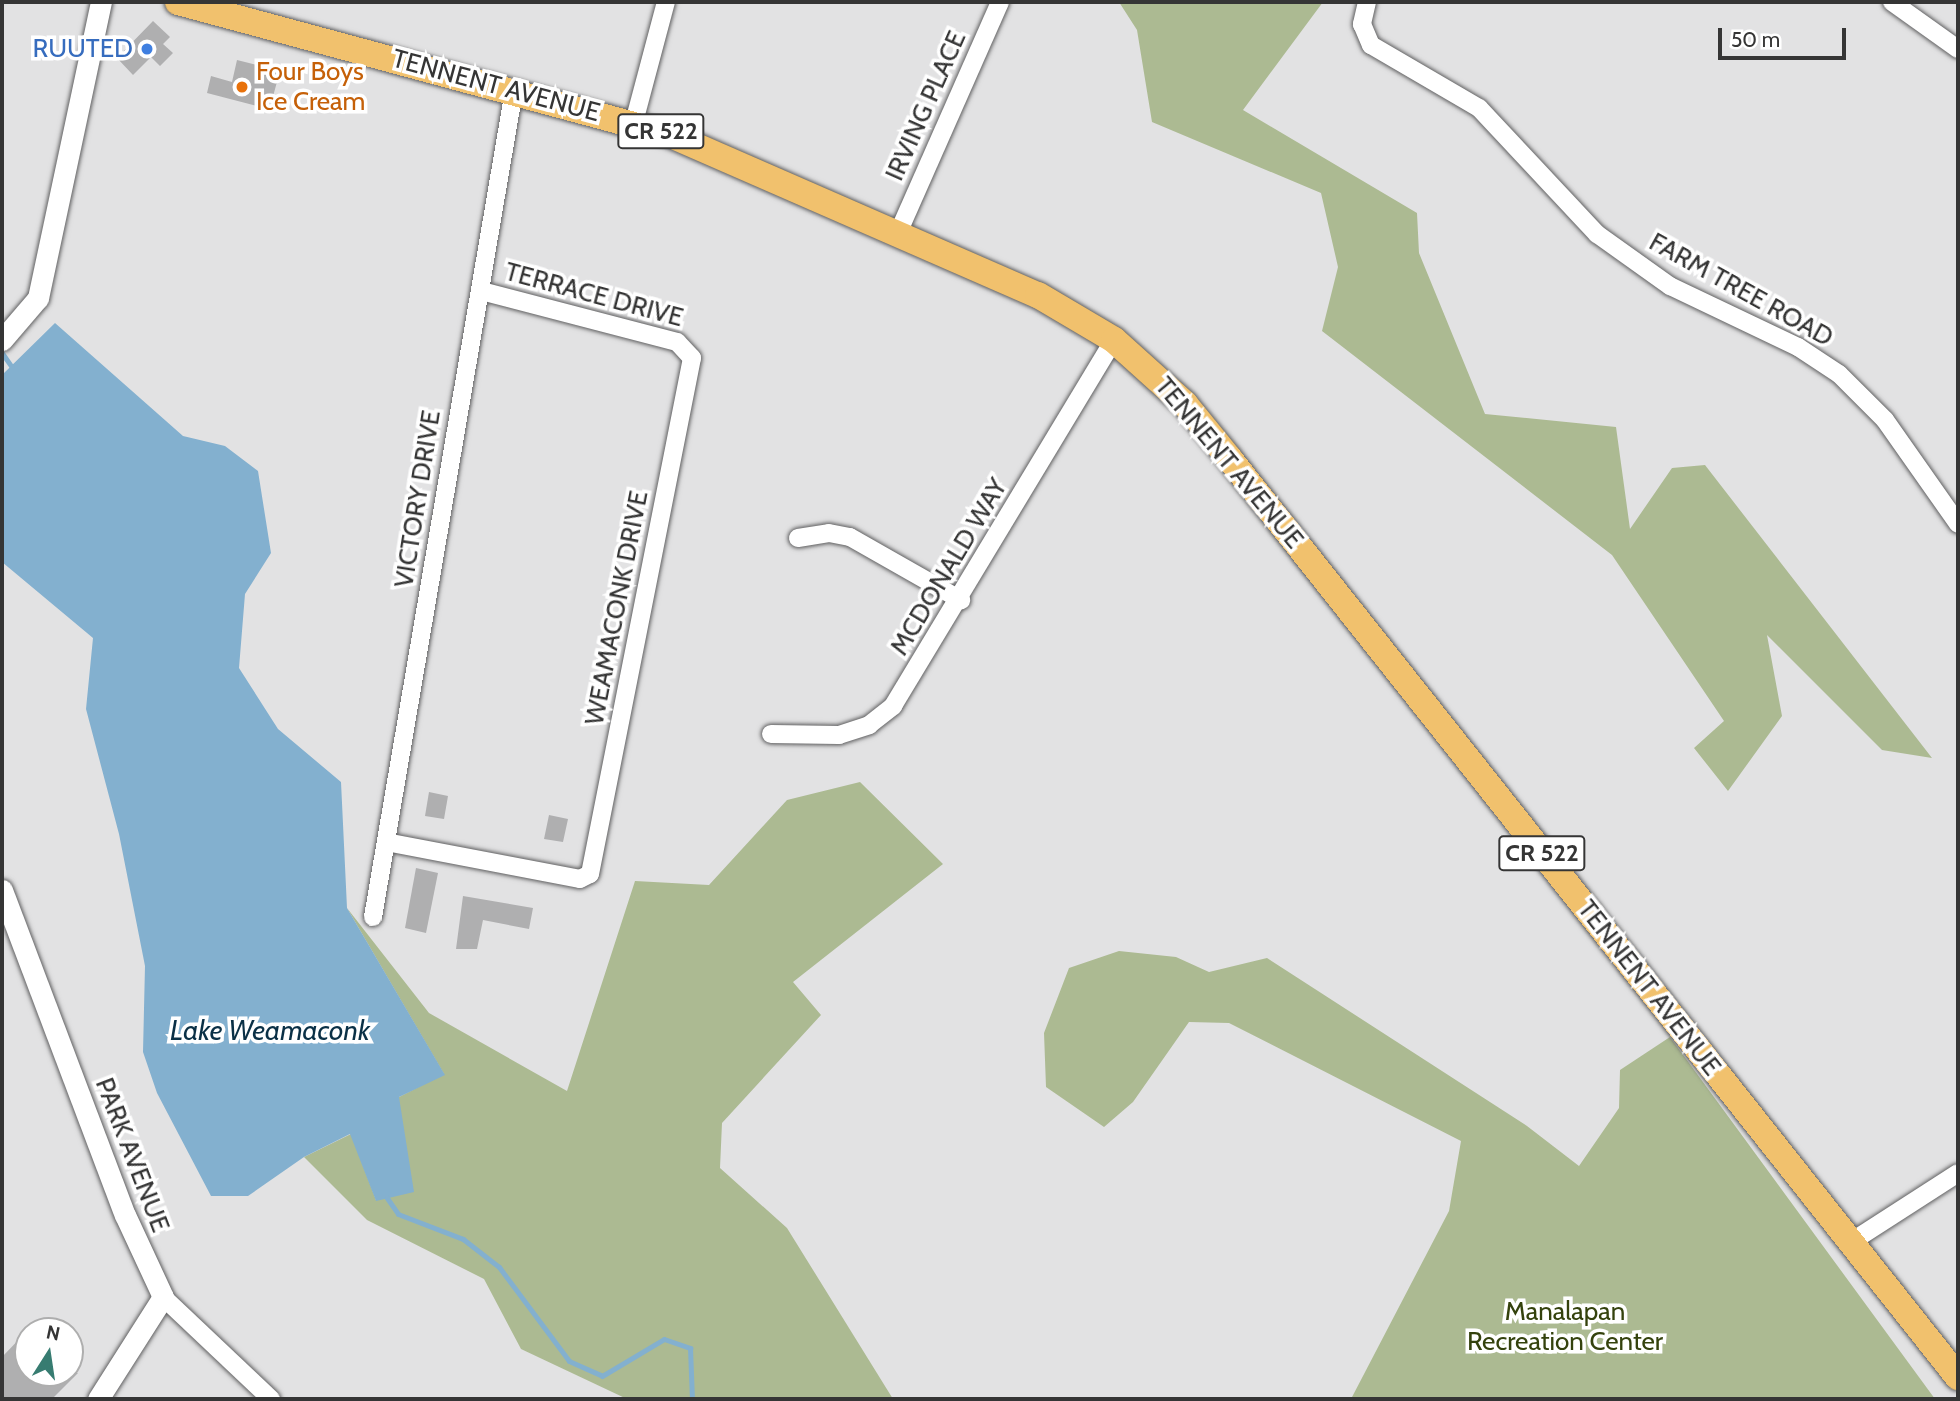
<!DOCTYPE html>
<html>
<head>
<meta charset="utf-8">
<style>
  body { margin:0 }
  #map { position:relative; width:1960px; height:1401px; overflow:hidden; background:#e2e2e3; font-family:Cabin,sans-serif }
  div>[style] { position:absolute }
  .green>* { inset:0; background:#acba92 }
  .water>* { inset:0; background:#83b0cf }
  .stream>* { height:5px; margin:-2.5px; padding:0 2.5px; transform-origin:2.5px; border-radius:2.5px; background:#83b0cf }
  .building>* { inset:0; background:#afafb0 }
  .roads { filter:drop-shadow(0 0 2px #606061) drop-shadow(0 0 2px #606061) }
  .minor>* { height:18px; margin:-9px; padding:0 9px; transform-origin:9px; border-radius:9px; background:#fff }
  .tertiary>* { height:21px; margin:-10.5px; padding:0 10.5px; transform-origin:10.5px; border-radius:10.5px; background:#fff }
  .primary>* { height:26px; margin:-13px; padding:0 13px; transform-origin:13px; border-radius:13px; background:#f1c16d }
  .dots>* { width:19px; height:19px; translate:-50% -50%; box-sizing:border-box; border:4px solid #fff; border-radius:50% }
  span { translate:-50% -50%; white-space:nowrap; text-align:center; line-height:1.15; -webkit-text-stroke:7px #fff; paint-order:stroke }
  .shield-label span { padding:2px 5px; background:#fff; border:2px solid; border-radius:5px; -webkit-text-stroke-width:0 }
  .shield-label { font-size:24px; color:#353535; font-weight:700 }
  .shop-label { font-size:26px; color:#366cbe }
  .right { translate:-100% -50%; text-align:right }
  .food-label { font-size:26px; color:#c56008 }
  .left { translate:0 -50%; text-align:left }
  .street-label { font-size:26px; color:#353535 }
  .park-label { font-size:26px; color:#34420d }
  .water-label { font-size:28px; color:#0a3046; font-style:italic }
  .frame { position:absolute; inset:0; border:4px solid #353535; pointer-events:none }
  .north { position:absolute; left:14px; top:1317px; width:70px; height:70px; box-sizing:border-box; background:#fff; border:2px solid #aeaeae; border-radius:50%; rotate:12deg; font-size:19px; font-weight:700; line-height:28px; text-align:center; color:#353535 }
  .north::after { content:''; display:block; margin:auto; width:24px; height:32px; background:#377c71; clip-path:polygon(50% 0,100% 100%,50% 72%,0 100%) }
  .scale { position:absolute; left:1718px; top:28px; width:128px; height:32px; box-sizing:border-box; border:4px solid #353535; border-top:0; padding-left:9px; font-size:21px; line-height:24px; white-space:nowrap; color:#353535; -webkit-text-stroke:5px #fff; paint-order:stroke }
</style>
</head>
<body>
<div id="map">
  <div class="green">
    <div style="clip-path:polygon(1119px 2px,1323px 2px,1243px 110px,1417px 213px,1419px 253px,1485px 414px,1616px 427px,1630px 529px,1672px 468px,1705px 465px,1932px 758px,1882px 750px,1767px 635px,1782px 716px,1728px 791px,1694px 748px,1724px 721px,1612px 555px,1322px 331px,1338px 267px,1321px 193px,1152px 122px,1137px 30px)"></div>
    <div style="clip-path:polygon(860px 782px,943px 864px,793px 982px,821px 1015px,722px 1123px,720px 1168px,787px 1228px,893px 1399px,627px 1399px,521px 1349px,484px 1279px,367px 1220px,304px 1157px,351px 1134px,376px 1200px,399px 1097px,444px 1074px,347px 908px,429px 1013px,567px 1091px,635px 881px,709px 885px,787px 800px)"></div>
    <div style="clip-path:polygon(1119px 951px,1176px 957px,1209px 972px,1267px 958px,1527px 1126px,1579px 1166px,1619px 1108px,1620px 1070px,1670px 1037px,1935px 1399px,1351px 1399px,1449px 1211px,1461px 1141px,1229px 1023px,1189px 1022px,1133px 1102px,1104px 1127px,1046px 1087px,1044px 1033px,1069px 968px)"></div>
  </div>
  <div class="water">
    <div style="clip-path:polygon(55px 323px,183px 436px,225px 446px,258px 471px,271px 553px,245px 594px,239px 668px,278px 729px,341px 782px,347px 908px,445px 1075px,399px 1097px,414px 1192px,376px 1201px,350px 1134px,304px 1157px,248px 1196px,211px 1196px,157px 1093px,143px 1052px,145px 966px,119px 834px,86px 709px,93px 638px,2px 562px,2px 375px)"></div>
  </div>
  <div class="stream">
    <div style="left:2px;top:353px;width:16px;rotate:55deg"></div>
    <div style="left:387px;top:1198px;width:19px;rotate:55deg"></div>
    <div style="left:398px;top:1214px;width:70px;rotate:21deg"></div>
    <div style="left:463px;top:1239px;width:46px;rotate:37.9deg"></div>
    <div style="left:499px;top:1267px;width:117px;rotate:53.3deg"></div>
    <div style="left:569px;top:1361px;width:36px;rotate:24deg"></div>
    <div style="left:602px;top:1376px;width:72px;rotate:-30.8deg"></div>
    <div style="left:664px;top:1339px;width:28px;rotate:19deg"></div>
    <div style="left:690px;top:1348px;width:51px;rotate:87.8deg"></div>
  </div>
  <div class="building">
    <div style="clip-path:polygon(153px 21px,170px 37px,163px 44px,173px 53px,160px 66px,151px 57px,133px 75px,117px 58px)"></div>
    <div style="clip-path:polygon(237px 60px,280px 71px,272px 100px,259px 97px,257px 106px,207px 93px,211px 76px,232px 82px)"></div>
    <div style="clip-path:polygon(429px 792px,448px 796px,444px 819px,425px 816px)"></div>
    <div style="clip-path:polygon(549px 815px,568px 819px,563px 842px,544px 839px)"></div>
    <div style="clip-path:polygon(416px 868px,438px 873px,426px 933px,405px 928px)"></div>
    <div style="clip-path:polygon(463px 896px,533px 908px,529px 929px,483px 920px,477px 949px,456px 949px)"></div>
    <div style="clip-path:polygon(28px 1330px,28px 1373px,78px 1373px,52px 1399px,2px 1399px,2px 1357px)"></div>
  </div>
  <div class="roads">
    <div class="minor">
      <div style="left:1367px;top:2px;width:23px;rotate:103deg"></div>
      <div style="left:1362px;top:24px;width:23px;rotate:67deg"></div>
      <div style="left:1371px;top:45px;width:125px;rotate:30.3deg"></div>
      <div style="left:1479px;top:108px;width:173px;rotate:46.9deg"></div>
      <div style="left:1597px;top:234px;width:90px;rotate:35.5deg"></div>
      <div style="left:1670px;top:286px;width:142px;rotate:25.5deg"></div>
      <div style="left:1798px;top:347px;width:49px;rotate:33.4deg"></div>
      <div style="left:1839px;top:374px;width:65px;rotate:45deg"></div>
      <div style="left:1885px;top:420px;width:127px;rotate:54.9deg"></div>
      <div style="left:1892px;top:2px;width:81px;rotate:35.5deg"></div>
      <div style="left:634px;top:122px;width:124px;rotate:-75.1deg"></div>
      <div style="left:899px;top:231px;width:250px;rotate:-66.2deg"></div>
      <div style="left:798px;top:538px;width:31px;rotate:-9deg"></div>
      <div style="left:829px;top:533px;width:21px;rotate:11deg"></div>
      <div style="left:850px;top:537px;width:128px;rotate:29.6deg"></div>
      <div style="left:771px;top:734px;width:68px;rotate:0.8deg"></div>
      <div style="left:839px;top:735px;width:32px;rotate:-18deg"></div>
      <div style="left:869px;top:725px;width:31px;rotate:-38deg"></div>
      <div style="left:893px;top:706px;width:428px;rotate:-58.9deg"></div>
      <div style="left:386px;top:842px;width:197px;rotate:10.8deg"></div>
      <div style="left:580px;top:879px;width:11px;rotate:-27deg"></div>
      <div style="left:590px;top:874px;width:526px;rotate:-78.82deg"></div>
      <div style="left:692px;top:358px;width:22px;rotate:-133deg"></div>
      <div style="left:677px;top:342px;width:203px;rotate:-165.4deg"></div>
      <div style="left:373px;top:917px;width:839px;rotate:-80.32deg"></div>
      <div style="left:1851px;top:1242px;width:127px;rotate:-32.8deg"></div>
      <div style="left:163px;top:1297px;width:149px;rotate:43.4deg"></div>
    </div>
    <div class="tertiary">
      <div style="left:2px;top:340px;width:55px;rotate:-49.4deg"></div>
      <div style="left:38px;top:298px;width:303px;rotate:-78deg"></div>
      <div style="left:2px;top:890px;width:347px;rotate:69.3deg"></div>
      <div style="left:125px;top:1215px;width:90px;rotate:65.1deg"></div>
      <div style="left:163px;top:1297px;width:121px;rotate:122.5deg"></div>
    </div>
    <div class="primary">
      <div style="left:178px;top:2px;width:511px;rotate:15.1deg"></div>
      <div style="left:671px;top:135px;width:400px;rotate:23.6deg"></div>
      <div style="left:1038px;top:295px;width:88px;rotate:30.6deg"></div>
      <div style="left:1114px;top:340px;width:96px;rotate:42deg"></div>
      <div style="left:1185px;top:404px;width:70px;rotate:50.8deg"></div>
      <div style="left:1229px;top:458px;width:1173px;rotate:51.58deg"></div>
    </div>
  </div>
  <div class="dots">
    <div style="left:147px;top:49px;background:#3f7fe0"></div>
    <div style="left:242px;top:87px;background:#e8710a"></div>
  </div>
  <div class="shield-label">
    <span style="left:661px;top:131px">CR 522</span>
    <span style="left:1542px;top:853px">CR 522</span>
  </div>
  <div class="shop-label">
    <span class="right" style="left:133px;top:49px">RUUTED</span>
  </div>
  <div class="food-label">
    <span class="left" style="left:256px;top:87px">Four Boys<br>Ice Cream</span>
  </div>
  <div class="street-label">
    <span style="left:496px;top:86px;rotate:15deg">TENNENT AVENUE</span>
    <span style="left:926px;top:106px;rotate:-66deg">IRVING PLACE</span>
    <span style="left:1741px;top:290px;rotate:29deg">FARM TREE ROAD</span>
    <span style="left:594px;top:295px;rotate:15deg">TERRACE DRIVE</span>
    <span style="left:1229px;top:463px;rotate:50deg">TENNENT AVENUE</span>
    <span style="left:418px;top:499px;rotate:-81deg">VICTORY DRIVE</span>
    <span style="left:949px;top:567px;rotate:-59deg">MCDONALD WAY</span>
    <span style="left:617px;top:608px;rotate:-79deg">WEAMACONK DRIVE</span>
    <span style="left:1649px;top:988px;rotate:52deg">TENNENT AVENUE</span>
    <span style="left:132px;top:1155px;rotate:69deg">PARK AVENUE</span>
  </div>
  <div class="park-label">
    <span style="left:1565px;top:1327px">Manalapan<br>Recreation Center</span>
  </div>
  <div class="water-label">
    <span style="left:270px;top:1030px">Lake Weamaconk</span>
  </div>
  <div class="frame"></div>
  <div class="north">N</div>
  <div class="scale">50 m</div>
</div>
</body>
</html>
